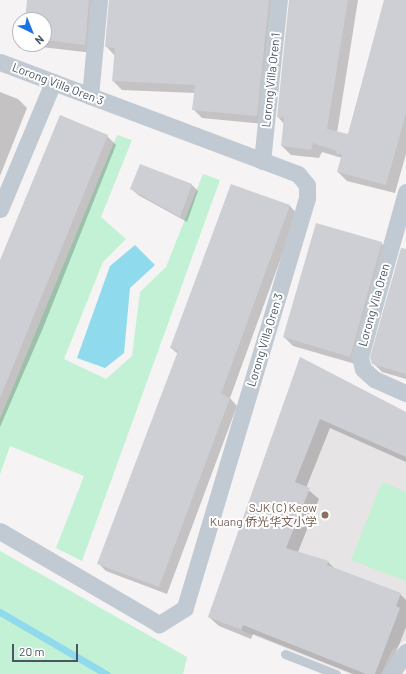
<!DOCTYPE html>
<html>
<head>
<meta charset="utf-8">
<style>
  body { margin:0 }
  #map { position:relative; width:406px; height:674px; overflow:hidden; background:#f5f3f3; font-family:Barlow,"Noto Sans SC",sans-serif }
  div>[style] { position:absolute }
  .education>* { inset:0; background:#e6e4e5 }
  .green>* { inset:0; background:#c3f1d5 }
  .water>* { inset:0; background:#90daee }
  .shadow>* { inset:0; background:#0003 }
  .stream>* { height:7px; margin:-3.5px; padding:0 3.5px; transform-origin:3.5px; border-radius:3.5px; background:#90daee }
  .building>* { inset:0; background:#cdcfd5 }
  .lane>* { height:9px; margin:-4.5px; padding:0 4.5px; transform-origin:4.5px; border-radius:4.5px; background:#c1cad2 }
  .street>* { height:17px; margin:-8.5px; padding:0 8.5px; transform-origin:8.5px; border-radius:8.5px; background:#c1cad2 }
  .dots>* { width:11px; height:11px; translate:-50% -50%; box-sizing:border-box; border:2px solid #fff; border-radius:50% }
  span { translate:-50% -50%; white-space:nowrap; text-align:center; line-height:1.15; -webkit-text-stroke:4px #fff; paint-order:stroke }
  .street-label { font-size:12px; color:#4a5661 }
  .education-label { font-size:12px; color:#785e54 }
  .right { translate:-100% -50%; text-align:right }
  .north { position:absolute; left:12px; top:12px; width:40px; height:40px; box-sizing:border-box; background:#fff; border:1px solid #b7bbc0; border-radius:50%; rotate:137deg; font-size:11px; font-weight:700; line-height:16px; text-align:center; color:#4a5661 }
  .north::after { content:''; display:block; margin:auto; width:14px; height:18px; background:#1a73e8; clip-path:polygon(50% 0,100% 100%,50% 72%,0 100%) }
  .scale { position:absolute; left:12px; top:644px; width:66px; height:18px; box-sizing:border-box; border:2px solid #4a5661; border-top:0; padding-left:5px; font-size:12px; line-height:14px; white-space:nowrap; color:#4a5661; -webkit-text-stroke:3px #fff; paint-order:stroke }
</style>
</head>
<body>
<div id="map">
  <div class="education">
    <div style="clip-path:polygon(300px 357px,406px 412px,406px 640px,392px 650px,381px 674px,350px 674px,208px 617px)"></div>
  </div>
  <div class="green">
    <div style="clip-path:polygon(117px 135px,132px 140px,101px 217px,126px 239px,103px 262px,64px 359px,106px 379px,132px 356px,140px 292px,166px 267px,203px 174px,220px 180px,82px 561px,56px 548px,84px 476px,10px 446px,0 474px,0 419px)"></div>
    <div style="clip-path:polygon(382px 482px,406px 492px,406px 581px,351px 560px)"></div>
    <div style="clip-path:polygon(0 551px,187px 657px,183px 674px,0 674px)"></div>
  </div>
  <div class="water">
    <div style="clip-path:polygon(135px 245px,155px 265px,130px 288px,124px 353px,105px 368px,77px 358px,110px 266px)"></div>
  </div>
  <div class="shadow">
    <div style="clip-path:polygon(28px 0,103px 0,93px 53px,33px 46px,30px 44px,44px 44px,44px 20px,26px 20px)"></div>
    <div style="clip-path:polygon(110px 0,283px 0,265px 124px,202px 118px,194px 110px,195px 93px,122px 90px,113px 81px,115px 56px,106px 46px)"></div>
    <div style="clip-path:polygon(290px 0,358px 0,337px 133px,348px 135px,385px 0,406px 0,406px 154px,395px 193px,347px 181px,338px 172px,342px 158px,322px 152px,319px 158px,291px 155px,282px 146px,284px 124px,278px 117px)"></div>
    <div style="clip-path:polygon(0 92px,18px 99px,27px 108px,0 176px)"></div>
    <div style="clip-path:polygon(107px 136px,116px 145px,43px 328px,0 427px,0 266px)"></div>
    <div style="clip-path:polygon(140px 166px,192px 185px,198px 191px,187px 222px,138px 195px,131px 188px)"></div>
    <div style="clip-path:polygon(231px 185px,290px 206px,297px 214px,230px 398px,237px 406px,167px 594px,106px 571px,98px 563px,178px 354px,171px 348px)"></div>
    <div style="clip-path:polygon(381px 243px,390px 252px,359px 365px,293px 346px,284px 337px)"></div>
    <div style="clip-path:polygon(406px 250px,406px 379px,382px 372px,373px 363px)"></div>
    <div style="clip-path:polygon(301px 358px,406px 413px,406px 462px,330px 428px,306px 488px,319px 499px,298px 552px,328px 562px,336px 570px,400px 594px,406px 600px,406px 627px,388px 674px,353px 674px,253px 634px,251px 639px,219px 626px,209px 617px)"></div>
  </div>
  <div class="stream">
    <div style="left:0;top:612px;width:123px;rotate:30.3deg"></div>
  </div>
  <div class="building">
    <div style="clip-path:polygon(27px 0,89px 0,85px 45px,44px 40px,44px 20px,25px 20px)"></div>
    <div style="clip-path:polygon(109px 0,269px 0,257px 116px,192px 110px,195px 85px,112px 81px,115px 48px,105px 47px)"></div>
    <div style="clip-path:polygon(289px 0,348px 0,327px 129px,348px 134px,384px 0,406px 0,406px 113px,386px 185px,337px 172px,342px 154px,336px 154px,337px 151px,313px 143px,311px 150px,281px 146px,284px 118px,277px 117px)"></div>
    <div style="clip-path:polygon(60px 115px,108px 135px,0 398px,0 260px)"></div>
    <div style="clip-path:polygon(140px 164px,192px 184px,180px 217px,130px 189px)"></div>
    <div style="clip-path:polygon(231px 184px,290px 205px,221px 394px,230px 398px,159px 587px,97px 564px,178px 351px,170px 348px)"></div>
    <div style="clip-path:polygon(316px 223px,382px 242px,350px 357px,283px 337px)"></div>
    <div style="clip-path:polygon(401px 248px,406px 249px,406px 374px,372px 364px,370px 357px)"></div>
    <div style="clip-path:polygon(300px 357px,406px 412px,406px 457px,320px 419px,295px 482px,310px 488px,286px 548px,329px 561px,327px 565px,401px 593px,396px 606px,400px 608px,375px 674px,366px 674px,243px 625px,241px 630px,208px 617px)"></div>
  </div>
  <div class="lane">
    <div style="left:285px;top:654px;width:55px;rotate:21.4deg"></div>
  </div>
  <div class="street">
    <div style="left:0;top:62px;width:318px;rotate:20.6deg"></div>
    <div style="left:298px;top:174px;width:14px;rotate:51deg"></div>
    <div style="left:307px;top:185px;width:13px;rotate:90deg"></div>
    <div style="left:307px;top:198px;width:428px;rotate:106.6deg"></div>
    <div style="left:185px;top:608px;width:31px;rotate:148deg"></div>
    <div style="left:159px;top:624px;width:184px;rotate:-149.7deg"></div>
    <div style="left:90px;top:96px;width:96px;rotate:-84.6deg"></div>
    <div style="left:262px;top:161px;width:162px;rotate:-84deg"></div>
    <div style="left:406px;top:192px;width:171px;rotate:105.6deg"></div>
    <div style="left:360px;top:357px;width:12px;rotate:76deg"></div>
    <div style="left:363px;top:369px;width:15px;rotate:42deg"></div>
    <div style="left:374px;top:379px;width:35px;rotate:24deg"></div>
    <div style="left:0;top:209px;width:138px;rotate:-67.3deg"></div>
    <div style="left:391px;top:674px;width:27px;rotate:-56deg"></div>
  </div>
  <div class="dots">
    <div style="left:325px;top:515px;background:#8d6e63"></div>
  </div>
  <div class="street-label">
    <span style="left:271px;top:80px;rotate:-84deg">Lorong Villa Oren 1</span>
    <span style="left:58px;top:84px;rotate:21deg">Lorong Villa Oren 3</span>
    <span style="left:374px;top:305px;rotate:-74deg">Lorong Vila Oren</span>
    <span style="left:265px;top:340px;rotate:-73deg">Lorong Villa Oren 3</span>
  </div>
  <div class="education-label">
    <span class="right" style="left:317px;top:515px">SJK (C) Keow<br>Kuang 侨光华文小学</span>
  </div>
  <div class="north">N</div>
  <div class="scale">20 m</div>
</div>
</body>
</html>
